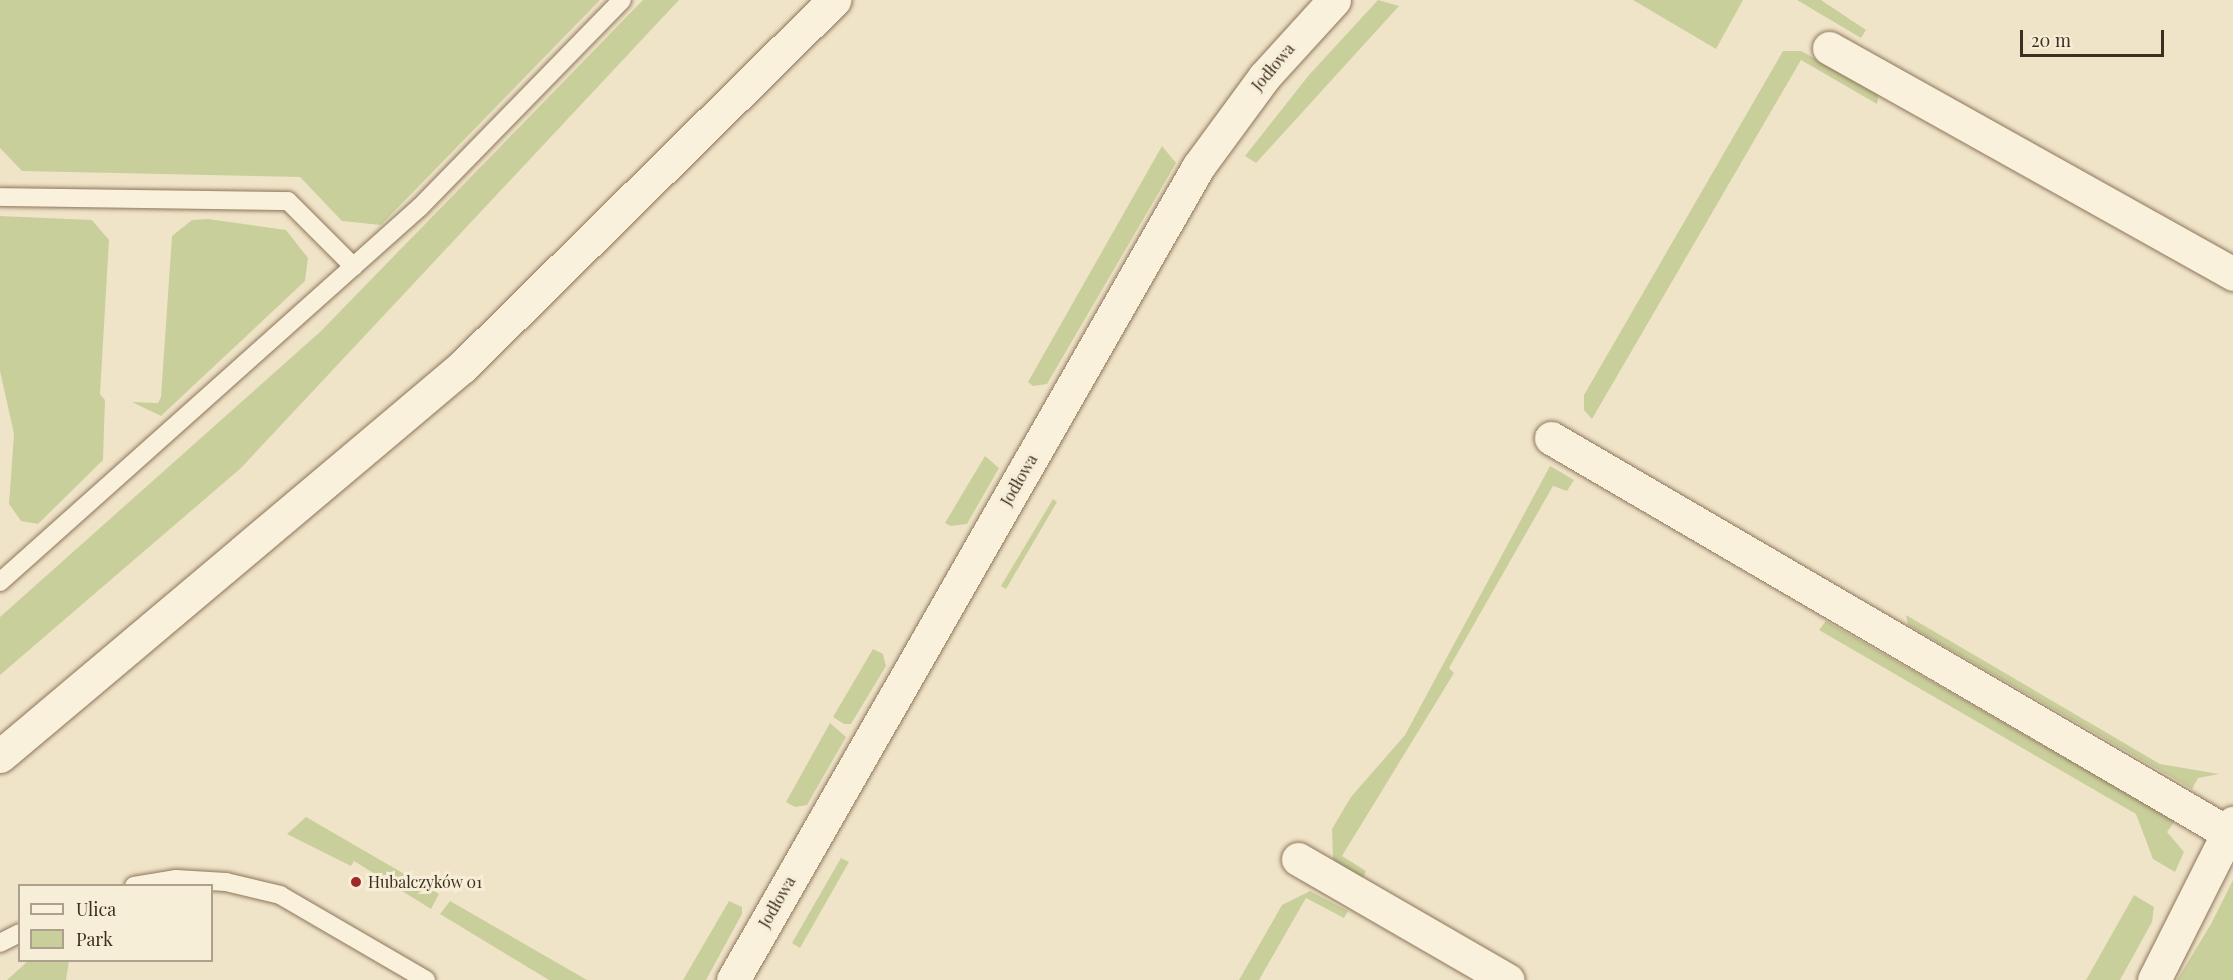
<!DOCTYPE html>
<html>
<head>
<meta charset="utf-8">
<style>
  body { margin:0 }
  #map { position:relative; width:2233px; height:980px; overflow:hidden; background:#f0e4c8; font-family:"Playfair Display",serif }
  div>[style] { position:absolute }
  .green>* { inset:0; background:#c9cf9b }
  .roads { filter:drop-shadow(0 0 2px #8d765c) drop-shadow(0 0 2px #8d765c) }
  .lane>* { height:18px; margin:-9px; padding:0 9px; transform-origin:9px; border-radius:9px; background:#faf1dc }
  .street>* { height:33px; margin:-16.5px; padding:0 16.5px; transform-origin:16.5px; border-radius:16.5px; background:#faf1dc }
  .secondary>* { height:33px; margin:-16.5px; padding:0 16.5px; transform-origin:16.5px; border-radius:16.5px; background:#faf1dc }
  .dots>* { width:16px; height:16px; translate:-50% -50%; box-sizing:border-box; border:3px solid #f7eed8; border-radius:50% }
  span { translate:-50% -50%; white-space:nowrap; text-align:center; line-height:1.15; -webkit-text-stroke:6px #f7eed8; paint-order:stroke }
  .street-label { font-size:16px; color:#3d2e20 }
  .poi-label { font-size:16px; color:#3d2e20 }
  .left { translate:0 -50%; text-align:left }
  .legend { position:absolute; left:18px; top:884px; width:195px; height:78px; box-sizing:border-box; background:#f7eed8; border:2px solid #ada18e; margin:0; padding:8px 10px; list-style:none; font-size:18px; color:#3d2e20 }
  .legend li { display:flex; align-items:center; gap:12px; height:30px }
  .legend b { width:30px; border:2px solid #ada18e }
  .scale { position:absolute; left:2020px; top:30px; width:144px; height:27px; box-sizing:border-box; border:3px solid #3d2e20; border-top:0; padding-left:8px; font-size:18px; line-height:21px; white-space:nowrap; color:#3d2e20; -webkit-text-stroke:4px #f7eed8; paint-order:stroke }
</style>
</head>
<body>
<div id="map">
  <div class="green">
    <div style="clip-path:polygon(0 0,600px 0,381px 225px,342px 221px,300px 177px,22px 171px,0 148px)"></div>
    <div style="clip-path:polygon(643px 0,679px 0,241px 468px,0 675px,0 617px,321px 331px)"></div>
    <div style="clip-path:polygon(1378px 0,1399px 6px,1256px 163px,1245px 156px,1309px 75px)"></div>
    <div style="clip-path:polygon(1633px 0,1743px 0,1716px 49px)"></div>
    <div style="clip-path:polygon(1797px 0,1821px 0,1866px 30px,1861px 38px)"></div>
    <div style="clip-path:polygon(1783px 51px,1801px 51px,1879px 93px,1877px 104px,1801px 60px,1592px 419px,1584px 410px,1584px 395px)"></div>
    <div style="clip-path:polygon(1162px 146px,1176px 163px,1047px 384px,1033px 386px,1028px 382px)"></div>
    <div style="clip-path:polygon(0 216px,92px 220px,109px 240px,100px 394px,105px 400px,103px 460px,38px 524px,21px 521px,9px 504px,14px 434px,0 371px)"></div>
    <div style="clip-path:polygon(208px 219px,286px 230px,308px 258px,305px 281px,161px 416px,132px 402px,158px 403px,161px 397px,172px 236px,192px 220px)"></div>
    <div style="clip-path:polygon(985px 456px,999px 468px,967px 524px,951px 526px,945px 523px)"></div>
    <div style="clip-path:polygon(1550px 466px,1574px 480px,1567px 491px,1553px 486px,1449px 668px,1454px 673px,1342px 856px,1366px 871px,1362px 880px,1333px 859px,1332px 829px,1351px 797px,1405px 735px)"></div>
    <div style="clip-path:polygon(1053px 499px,1057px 502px,1006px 589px,1001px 586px)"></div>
    <div style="clip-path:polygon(1906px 615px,2160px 764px,2219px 774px,2198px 778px,2192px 789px,1908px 625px)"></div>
    <div style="clip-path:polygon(1826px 621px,2175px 821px,2167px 832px,2184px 852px,2175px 872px,2153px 859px,2136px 814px,1819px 630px)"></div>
    <div style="clip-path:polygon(873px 649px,883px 654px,886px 666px,851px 724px,844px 724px,833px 717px)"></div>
    <div style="clip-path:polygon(830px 723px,846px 737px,807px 805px,795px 807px,786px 802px)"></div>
    <div style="clip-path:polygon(306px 817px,439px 894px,431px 909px,354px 861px,351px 866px,287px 834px)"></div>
    <div style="clip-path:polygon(841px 858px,849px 862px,800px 948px,792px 943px)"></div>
    <div style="clip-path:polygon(2233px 880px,2233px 980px,2177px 980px,2211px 924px)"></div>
    <div style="clip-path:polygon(1310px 891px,1348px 911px,1344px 918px,1306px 898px,1259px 980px,1239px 980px,1282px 905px)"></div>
    <div style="clip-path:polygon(2134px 895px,2154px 907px,2152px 922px,2120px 980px,2086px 980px)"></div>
    <div style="clip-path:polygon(450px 901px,587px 980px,549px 980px,440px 914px)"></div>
    <div style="clip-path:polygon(729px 901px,742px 907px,742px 914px,706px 980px,683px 980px)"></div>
    <div style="clip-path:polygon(28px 961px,69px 961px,66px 980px,7px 980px)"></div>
  </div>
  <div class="roads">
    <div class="lane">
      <div style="left:0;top:197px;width:288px;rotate:0.8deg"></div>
      <div style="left:288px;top:201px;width:93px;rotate:45deg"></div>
      <div style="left:0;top:582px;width:563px;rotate:-41.76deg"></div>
      <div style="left:420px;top:207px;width:289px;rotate:-45.7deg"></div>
      <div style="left:134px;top:886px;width:43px;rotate:-9.5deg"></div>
      <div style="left:176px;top:879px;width:50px;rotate:3.4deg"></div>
      <div style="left:226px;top:882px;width:56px;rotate:13.5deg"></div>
      <div style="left:280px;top:895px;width:169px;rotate:30.2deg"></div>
      <div style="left:0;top:943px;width:22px;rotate:-27deg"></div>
    </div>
    <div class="street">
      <div style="left:1829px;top:48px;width:463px;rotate:29.2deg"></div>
      <div style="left:1551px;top:438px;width:784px;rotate:30.26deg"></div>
      <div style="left:1298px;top:859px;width:242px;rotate:30deg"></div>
      <div style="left:733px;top:980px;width:937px;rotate:-60.23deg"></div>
      <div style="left:1198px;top:167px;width:112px;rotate:-53.7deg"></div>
      <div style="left:1264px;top:77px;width:104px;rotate:-47.7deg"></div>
      <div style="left:2154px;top:980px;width:176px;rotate:-63.3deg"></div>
    </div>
    <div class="secondary">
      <div style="left:0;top:756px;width:604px;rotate:-40.1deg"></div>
      <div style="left:462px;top:367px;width:523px;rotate:-44.61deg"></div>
    </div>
  </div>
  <div class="dots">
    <div style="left:356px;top:882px;background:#9e2a2b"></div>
  </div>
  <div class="street-label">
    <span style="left:1273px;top:67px;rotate:-50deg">Jodłowa</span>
    <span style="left:1019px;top:480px;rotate:-60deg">Jodłowa</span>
    <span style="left:777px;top:902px;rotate:-60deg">Jodłowa</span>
  </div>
  <div class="poi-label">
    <span class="left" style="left:368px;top:882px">Hubalczyków 01</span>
  </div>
  <ul class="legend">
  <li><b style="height:8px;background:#faf1dc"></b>Ulica</li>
  <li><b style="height:16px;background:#c9cf9b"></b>Park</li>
  </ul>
  <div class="scale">20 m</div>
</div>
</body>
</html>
